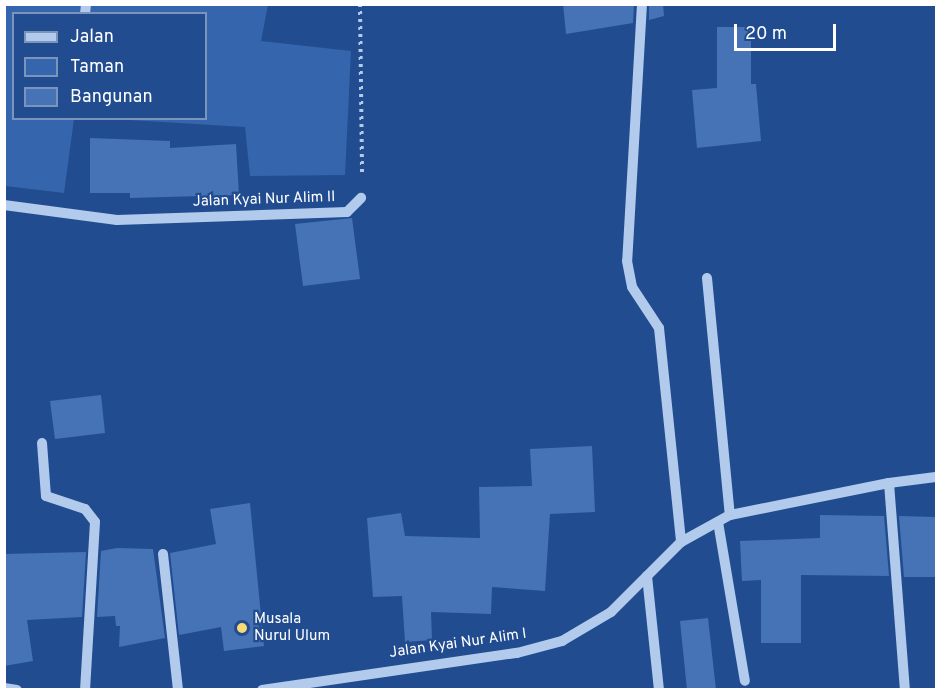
<!DOCTYPE html>
<html>
<head>
<meta charset="utf-8">
<style>
  body { margin:0 }
  #map { position:relative; width:941px; height:694px; overflow:hidden; background:#214c90; font-family:Overpass,sans-serif }
  div>[style] { position:absolute }
  .green>* { inset:0; background:#3565ad }
  .building>* { inset:0; background:#4673b5 }
  .path>* { height:4px; margin-top:-2px; transform-origin:0; background:repeating-linear-gradient(90deg,#b2caec 0 3px,transparent 0 7.5px) }
  .minor>* { height:10px; margin:-5px; padding:0 5px; transform-origin:5px; border-radius:5px; background:#b2caec }
  .dots>* { width:16px; height:16px; translate:-50% -50%; box-sizing:border-box; border:3px solid #214c90; border-radius:50% }
  span { translate:-50% -50%; white-space:nowrap; text-align:center; line-height:1.15; -webkit-text-stroke:4.5px #214c90; paint-order:stroke }
  .street-label { font-size:15px; color:#fff }
  .poi-label { font-size:15px; color:#fff }
  .left { translate:0 -50%; text-align:left }
  .frame { position:absolute; inset:0; border:6px solid #fff; pointer-events:none }
  .legend { position:absolute; left:12px; top:12px; width:195px; height:108px; box-sizing:border-box; background:#214c90; border:2px solid #7a94bc; margin:0; padding:8px 10px; list-style:none; font-size:18px; color:#fff }
  .legend li { display:flex; align-items:center; gap:12px; height:30px }
  .legend b { width:30px; border:2px solid #7a94bc }
  .scale { position:absolute; left:734px; top:24px; width:102px; height:27px; box-sizing:border-box; border:3px solid #fff; border-top:0; padding-left:8px; font-size:18px; line-height:21px; white-space:nowrap; color:#fff; -webkit-text-stroke:4px #214c90; paint-order:stroke }
</style>
</head>
<body>
<div id="map">
  <div class="green">
    <div style="clip-path:polygon(5px 5px,268px 5px,261px 41px,351px 51px,345px 175px,250px 176px,245px 127px,112px 119px,206px 118px,206px 14px,14px 14px,14px 118px,74px 119px,64px 193px,5px 186px)"></div>
  </div>
  <div class="building">
    <div style="clip-path:polygon(563px 4px,634px 4px,633px 23px,566px 34px)"></div>
    <div style="clip-path:polygon(649px 4px,663px 4px,664px 16px,649px 20px)"></div>
    <div style="clip-path:polygon(717px 27px,751px 27px,751px 84px,756px 84px,761px 141px,697px 148px,692px 90px,717px 88px)"></div>
    <div style="clip-path:polygon(90px 138px,170px 141px,170px 148px,236px 144px,239px 195px,130px 198px,130px 193px,90px 193px)"></div>
    <div style="clip-path:polygon(352px 218px,360px 279px,303px 286px,295px 224px)"></div>
    <div style="clip-path:polygon(101px 395px,105px 433px,55px 439px,50px 401px)"></div>
    <div style="clip-path:polygon(592px 446px,595px 512px,550px 514px,545px 591px,492px 587px,491px 614px,431px 612px,432px 640px,405px 642px,402px 596px,373px 597px,367px 518px,401px 513px,405px 536px,480px 538px,479px 487px,532px 486px,530px 449px)"></div>
    <div style="clip-path:polygon(250px 503px,264px 646px,224px 651px,221px 627px,179px 635px,170px 553px,216px 544px,210px 509px)"></div>
    <div style="clip-path:polygon(820px 515px,884px 516px,889px 576px,801px 575px,801px 643px,761px 643px,761px 580px,742px 581px,740px 541px,820px 538px)"></div>
    <div style="clip-path:polygon(899px 516px,936px 517px,936px 577px,904px 577px)"></div>
    <div style="clip-path:polygon(117px 548px,153px 549px,165px 638px,119px 647px,120px 626px,116px 626px,115px 616px,97px 617px,101px 551px)"></div>
    <div style="clip-path:polygon(86px 552px,82px 617px,27px 620px,33px 661px,4px 666px,4px 554px)"></div>
    <div style="clip-path:polygon(708px 618px,716px 690px,687px 690px,680px 621px)"></div>
  </div>
  <div class="path">
    <div style="left:360px;top:4px;width:172px;rotate:89.3deg"></div>
  </div>
  <div class="minor">
    <div style="left:642px;top:4px;width:257px;rotate:93.3deg"></div>
    <div style="left:627px;top:261px;width:26px;rotate:79deg"></div>
    <div style="left:632px;top:287px;width:49px;rotate:56.6deg"></div>
    <div style="left:659px;top:328px;width:215px;rotate:84.1deg"></div>
    <div style="left:85px;top:14px;width:10px;rotate:-84deg"></div>
    <div style="left:4px;top:205px;width:114px;rotate:7.6deg"></div>
    <div style="left:117px;top:220px;width:230px;rotate:-2deg"></div>
    <div style="left:347px;top:212px;width:20px;rotate:-45deg"></div>
    <div style="left:707px;top:278px;width:238px;rotate:84.5deg"></div>
    <div style="left:42px;top:443px;width:53px;rotate:85.7deg"></div>
    <div style="left:46px;top:496px;width:41px;rotate:18.4deg"></div>
    <div style="left:85px;top:509px;width:16px;rotate:52deg"></div>
    <div style="left:95px;top:522px;width:168px;rotate:93.4deg"></div>
    <div style="left:889px;top:483px;width:208px;rotate:85.6deg"></div>
    <div style="left:718px;top:522px;width:161px;rotate:80.4deg"></div>
    <div style="left:163px;top:554px;width:137px;rotate:83.7deg"></div>
    <div style="left:647px;top:576px;width:115px;rotate:84deg"></div>
    <div style="left:4px;top:688px;width:13px;rotate:9deg"></div>
    <div style="left:262px;top:690px;width:258px;rotate:-8.3deg"></div>
    <div style="left:517px;top:653px;width:47px;rotate:-14.9deg"></div>
    <div style="left:562px;top:641px;width:57px;rotate:-30.6deg"></div>
    <div style="left:611px;top:612px;width:99px;rotate:-45deg"></div>
    <div style="left:681px;top:542px;width:56px;rotate:-28.9deg"></div>
    <div style="left:730px;top:515px;width:162px;rotate:-11.4deg"></div>
    <div style="left:889px;top:483px;width:47px;rotate:-7.3deg"></div>
  </div>
  <div class="dots">
    <div style="left:242px;top:628px;background:#f9d974"></div>
  </div>
  <div class="street-label">
    <span style="left:264px;top:200px;rotate:-2deg">Jalan Kyai Nur Alim II</span>
    <span style="left:458px;top:644px;rotate:-8deg">Jalan Kyai Nur Alim I</span>
  </div>
  <div class="poi-label">
    <span class="left" style="left:254px;top:628px">Musala<br>Nurul Ulum</span>
  </div>
  <div class="frame"></div>
  <ul class="legend">
  <li><b style="height:8px;background:#b2caec"></b>Jalan</li>
  <li><b style="height:16px;background:#3565ad"></b>Taman</li>
  <li><b style="height:16px;background:#4673b5"></b>Bangunan</li>
  </ul>
  <div class="scale">20 m</div>
</div>
</body>
</html>
